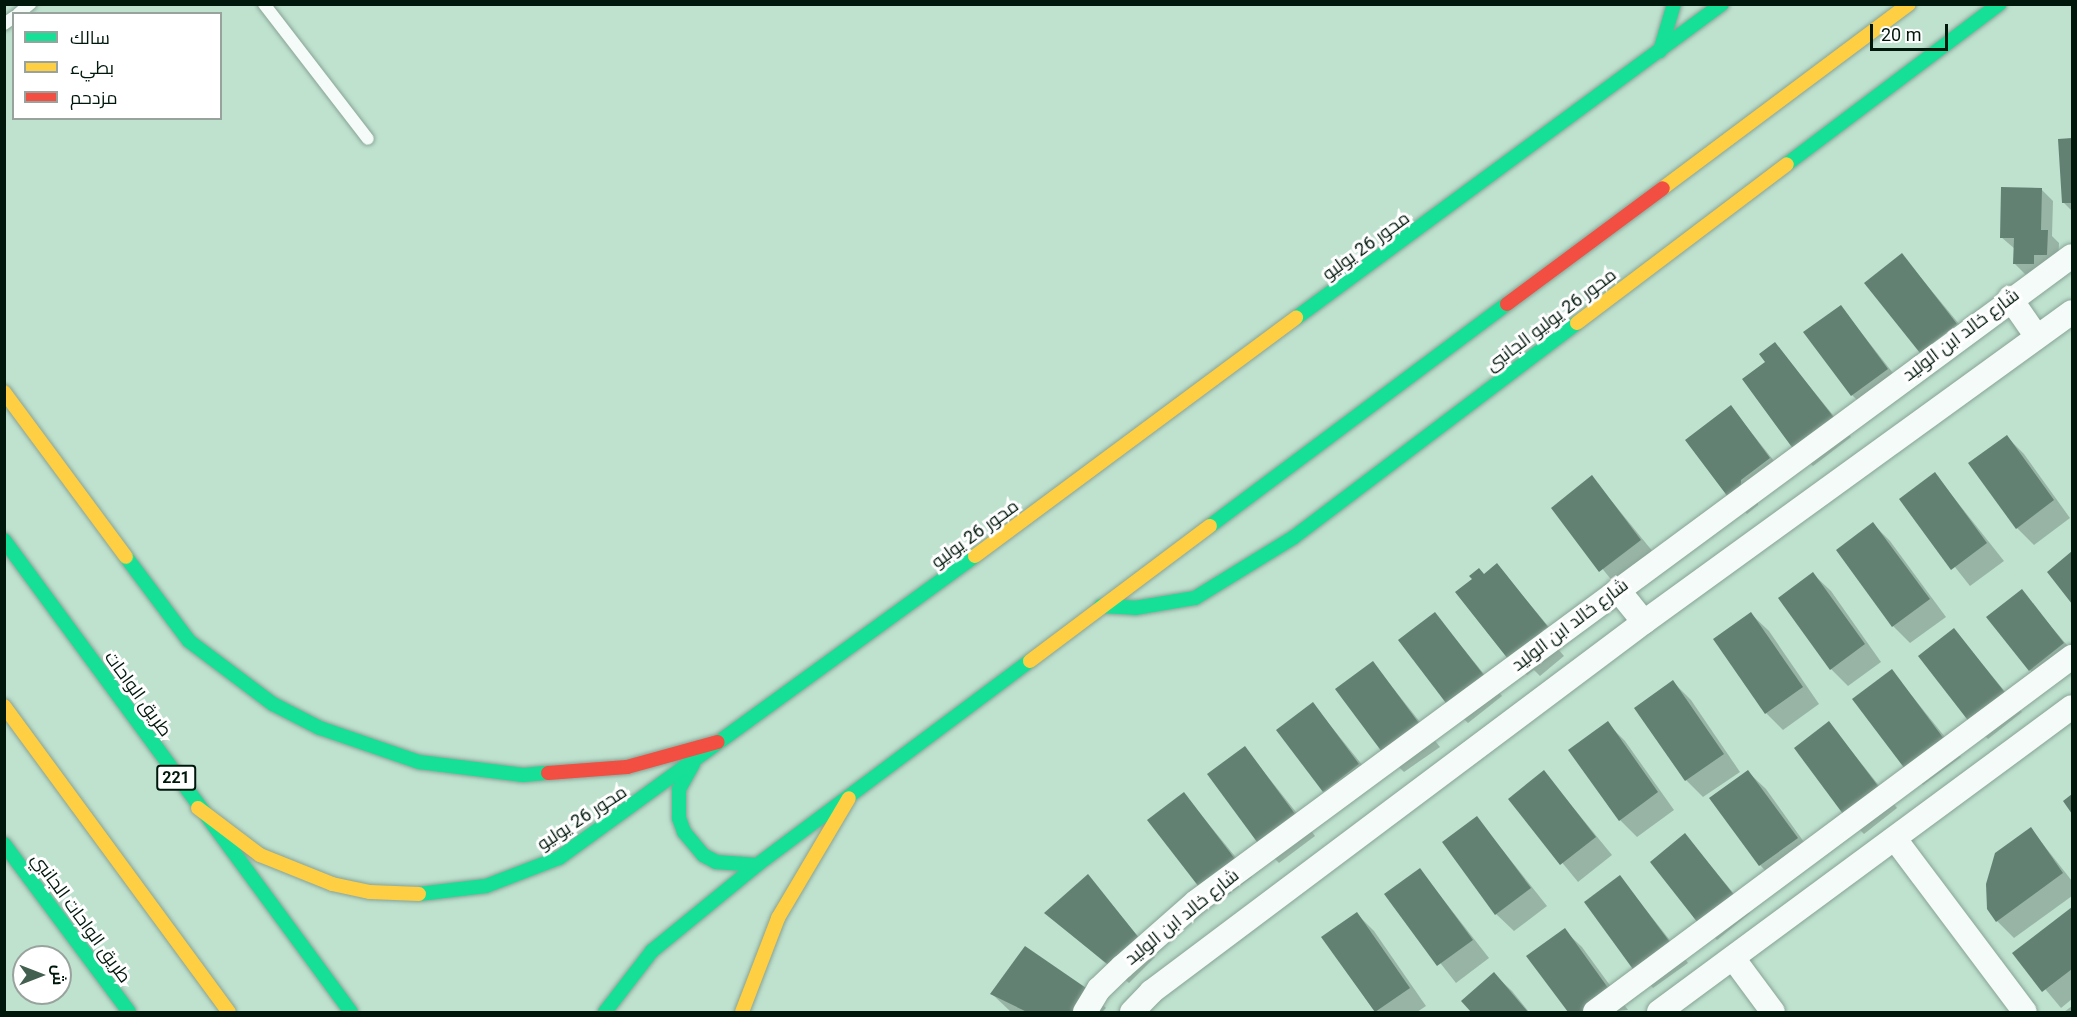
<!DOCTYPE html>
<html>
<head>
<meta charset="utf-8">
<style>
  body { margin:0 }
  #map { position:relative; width:2077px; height:1017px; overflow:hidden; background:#bfe2cf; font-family:Roboto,Cairo,sans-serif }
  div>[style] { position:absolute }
  .shadow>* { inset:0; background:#0003 }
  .building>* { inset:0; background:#638173 }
  .roads { filter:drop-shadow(0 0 2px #88a395) drop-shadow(0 0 2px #88a395) }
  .lane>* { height:12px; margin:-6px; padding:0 6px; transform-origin:6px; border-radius:6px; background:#f5fbf8 }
  .street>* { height:24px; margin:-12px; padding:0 12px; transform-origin:12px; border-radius:12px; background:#f5fbf8 }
  .fast>* { height:14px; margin:-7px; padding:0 7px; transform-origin:7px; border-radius:7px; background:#16e098 }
  .slow>* { height:14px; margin:-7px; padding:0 7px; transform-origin:7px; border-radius:7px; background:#ffcf43 }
  .jam>* { height:14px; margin:-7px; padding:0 7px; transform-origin:7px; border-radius:7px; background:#f24e42 }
  span { translate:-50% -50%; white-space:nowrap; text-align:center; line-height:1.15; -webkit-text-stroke:6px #fff; paint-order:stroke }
  .shield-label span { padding:2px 4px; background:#fff; border:2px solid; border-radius:4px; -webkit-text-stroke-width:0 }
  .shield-label { font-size:16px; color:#00180c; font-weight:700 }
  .street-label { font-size:18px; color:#00180c }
  .frame { position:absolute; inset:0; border:6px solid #00180c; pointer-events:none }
  .legend { position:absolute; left:12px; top:12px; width:210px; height:108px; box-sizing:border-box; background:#fff; border:2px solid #99a39e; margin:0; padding:8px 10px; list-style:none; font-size:18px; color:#00180c }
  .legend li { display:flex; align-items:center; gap:12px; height:30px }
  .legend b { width:30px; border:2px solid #99a39e }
  .north { position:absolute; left:12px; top:945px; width:60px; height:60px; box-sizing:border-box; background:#fff; border:2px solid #99a39e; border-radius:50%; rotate:90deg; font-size:16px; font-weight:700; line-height:24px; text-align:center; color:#00180c }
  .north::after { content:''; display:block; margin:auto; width:21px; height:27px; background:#435f50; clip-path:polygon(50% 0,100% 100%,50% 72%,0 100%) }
  .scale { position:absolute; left:1870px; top:24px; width:78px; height:27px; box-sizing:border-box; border:3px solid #00180c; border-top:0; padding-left:8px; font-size:18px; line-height:21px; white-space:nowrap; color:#00180c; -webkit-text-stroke:4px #fff; paint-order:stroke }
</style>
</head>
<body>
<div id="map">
  <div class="shadow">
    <div style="clip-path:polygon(2072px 139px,2072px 211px,2064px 203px,2059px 140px)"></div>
    <div style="clip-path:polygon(2041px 189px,2053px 201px,2052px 236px,2059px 243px,2058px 266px,2026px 275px,2014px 263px,2015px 249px,2001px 237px)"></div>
    <div style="clip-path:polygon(1902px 255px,1974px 342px,1938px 369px,1921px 352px)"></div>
    <div style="clip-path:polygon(1841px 307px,1904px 387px,1869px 412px,1852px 395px)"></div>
    <div style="clip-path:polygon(1775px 344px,1851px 437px,1813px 466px,1796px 449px,1767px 363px)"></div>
    <div style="clip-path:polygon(1731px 407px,1786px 476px,1758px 498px,1758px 505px,1747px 514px,1730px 496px)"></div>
    <div style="clip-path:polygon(2007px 437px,2024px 454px,2070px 518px,2034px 545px,2017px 528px)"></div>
    <div style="clip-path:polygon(1935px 474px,2004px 561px,1970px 586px,1901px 499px)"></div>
    <div style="clip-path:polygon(1592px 477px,1658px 558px,1618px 588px,1553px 508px)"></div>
    <div style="clip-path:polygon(1873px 524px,1890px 541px,1946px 617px,1910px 643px,1893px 626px)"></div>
    <div style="clip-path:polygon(2072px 553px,2072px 602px,2049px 572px)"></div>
    <div style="clip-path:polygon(1497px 565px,1564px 645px,1558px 649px,1564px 656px,1540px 676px,1534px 670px,1527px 675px,1509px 658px)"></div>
    <div style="clip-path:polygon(1813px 574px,1831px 591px,1881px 662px,1848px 686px,1831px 669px)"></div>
    <div style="clip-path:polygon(2021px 591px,2072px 651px,2047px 688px,2030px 670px)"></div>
    <div style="clip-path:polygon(1435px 614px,1502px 696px,1468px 723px,1450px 706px)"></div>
    <div style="clip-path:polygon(1751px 614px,1769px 631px,1819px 704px,1783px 730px,1766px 713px)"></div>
    <div style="clip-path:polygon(1954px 630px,2022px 712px,1988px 739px,1971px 722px)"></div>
    <div style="clip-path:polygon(1373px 663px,1440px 747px,1404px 772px,1386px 755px)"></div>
    <div style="clip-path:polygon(1892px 671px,1961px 757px,1923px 785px,1906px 768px)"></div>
    <div style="clip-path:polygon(1673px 682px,1691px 700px,1740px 772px,1703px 797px,1686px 780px)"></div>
    <div style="clip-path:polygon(1313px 704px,1376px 782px,1341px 809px,1324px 791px)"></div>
    <div style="clip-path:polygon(1607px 723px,1625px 741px,1674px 810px,1637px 837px,1620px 820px)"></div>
    <div style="clip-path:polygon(1829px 723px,1897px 808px,1864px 834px,1847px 817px)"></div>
    <div style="clip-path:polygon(1245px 748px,1315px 836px,1279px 863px,1261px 845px)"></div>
    <div style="clip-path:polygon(1544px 772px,1612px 855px,1578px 882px,1510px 799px)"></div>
    <div style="clip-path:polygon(1748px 772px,1766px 789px,1814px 856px,1777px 883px,1760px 865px)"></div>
    <div style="clip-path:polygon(1184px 794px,1252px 877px,1217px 903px,1200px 886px)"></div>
    <div style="clip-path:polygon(1477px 818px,1547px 906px,1514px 931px,1496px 914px)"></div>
    <div style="clip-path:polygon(2031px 829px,2072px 881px,2072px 896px,2014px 938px,1997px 921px)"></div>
    <div style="clip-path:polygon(1685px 835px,1750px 913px,1717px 940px,1699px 922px)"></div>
    <div style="clip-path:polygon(1420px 870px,1489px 958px,1456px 983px,1386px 894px)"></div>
    <div style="clip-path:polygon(1088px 876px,1155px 957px,1129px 983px,1046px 913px)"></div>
    <div style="clip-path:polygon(1620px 877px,1688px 963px,1653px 988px,1636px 971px)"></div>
    <div style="clip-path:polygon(2072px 909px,2072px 999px,2061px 1008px,2015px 953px)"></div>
    <div style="clip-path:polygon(1357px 914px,1374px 931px,1426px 1006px,1417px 1012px,1375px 1012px,1323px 938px)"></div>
    <div style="clip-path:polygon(1564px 930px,1582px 947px,1628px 1010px,1570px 1012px,1529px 956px)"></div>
    <div style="clip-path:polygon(1494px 974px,1512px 991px,1529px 1012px,1473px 1012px,1463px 1001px)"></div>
    <div style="clip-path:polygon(1088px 991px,1106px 1008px,1102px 1012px,1011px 1012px,992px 994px)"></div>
    <div style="clip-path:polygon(2072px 1006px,2072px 1012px,2064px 1012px)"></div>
  </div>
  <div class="building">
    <div style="clip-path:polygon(2072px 138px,2072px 203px,2062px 203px,2058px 139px)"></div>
    <div style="clip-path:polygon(2001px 187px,2042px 188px,2041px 230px,2048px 230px,2047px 255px,2034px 255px,2034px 264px,2013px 264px,2014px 238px,2000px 238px)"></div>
    <div style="clip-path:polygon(1902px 253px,1957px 324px,1920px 353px,1864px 283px)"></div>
    <div style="clip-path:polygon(1841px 305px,1888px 369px,1851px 396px,1803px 332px)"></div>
    <div style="clip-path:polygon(1775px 342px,1835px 419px,1794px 450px,1742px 379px,1765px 362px,1759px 354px)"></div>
    <div style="clip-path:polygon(1731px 405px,1770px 458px,1741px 480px,1741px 488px,1728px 497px,1685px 440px)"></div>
    <div style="clip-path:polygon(2007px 435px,2054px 500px,2016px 529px,1968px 463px)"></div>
    <div style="clip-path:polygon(1935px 472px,1987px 543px,1951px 570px,1899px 499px)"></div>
    <div style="clip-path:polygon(1592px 475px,1641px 540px,1599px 572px,1551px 508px)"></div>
    <div style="clip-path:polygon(1873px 522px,1930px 599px,1892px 627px,1836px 550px)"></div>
    <div style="clip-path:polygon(2072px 551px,2072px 604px,2047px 572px)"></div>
    <div style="clip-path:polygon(1497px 563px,1548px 627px,1542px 631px,1548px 638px,1508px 659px,1455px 592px,1472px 579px,1469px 576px,1479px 568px,1484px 574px)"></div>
    <div style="clip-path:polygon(1813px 572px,1865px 644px,1830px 670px,1778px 598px)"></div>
    <div style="clip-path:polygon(2022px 589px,2064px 643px,2029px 671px,1986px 617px)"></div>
    <div style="clip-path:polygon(1435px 612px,1486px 678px,1449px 707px,1398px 640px)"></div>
    <div style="clip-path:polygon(1751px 612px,1803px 687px,1765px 714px,1713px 639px)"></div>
    <div style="clip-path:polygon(1954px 628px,2006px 694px,1970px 723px,1918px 656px)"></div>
    <div style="clip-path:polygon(1373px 661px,1424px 730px,1385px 756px,1335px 689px)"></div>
    <div style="clip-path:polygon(1892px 669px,1944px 739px,1905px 769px,1852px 699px)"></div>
    <div style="clip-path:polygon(1673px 680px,1724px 754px,1685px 781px,1634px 708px)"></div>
    <div style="clip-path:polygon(1313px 702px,1359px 764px,1323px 792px,1276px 730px)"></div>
    <div style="clip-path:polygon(1608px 721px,1658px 792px,1619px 821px,1568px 750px)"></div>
    <div style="clip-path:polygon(1829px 721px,1881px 790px,1846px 818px,1794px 748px)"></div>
    <div style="clip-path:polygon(1245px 746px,1298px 818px,1260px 846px,1207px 774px)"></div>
    <div style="clip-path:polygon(1544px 770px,1596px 837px,1560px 865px,1508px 799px)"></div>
    <div style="clip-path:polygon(1748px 770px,1798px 838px,1759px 866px,1709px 798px)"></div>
    <div style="clip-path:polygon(1184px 792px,1235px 859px,1199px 887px,1147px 820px)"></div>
    <div style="clip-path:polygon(2072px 794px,2072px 814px,2063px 801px)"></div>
    <div style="clip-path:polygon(1477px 816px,1531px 888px,1495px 915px,1442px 842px)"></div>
    <div style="clip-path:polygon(2031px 827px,2063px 873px,1996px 922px,1987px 909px,1986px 884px,1995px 853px)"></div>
    <div style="clip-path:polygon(1685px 833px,1734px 895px,1698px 923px,1650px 862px)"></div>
    <div style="clip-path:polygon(1420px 868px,1473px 940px,1437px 966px,1384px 894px)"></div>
    <div style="clip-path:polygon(1088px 874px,1139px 938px,1111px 967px,1044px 913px)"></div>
    <div style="clip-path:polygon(1620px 875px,1672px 945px,1635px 972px,1584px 902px)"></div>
    <div style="clip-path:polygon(2072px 907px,2072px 969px,2042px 992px,2012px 953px)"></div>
    <div style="clip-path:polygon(1357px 912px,1410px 988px,1375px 1012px,1321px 937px)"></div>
    <div style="clip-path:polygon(1565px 928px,1611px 992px,1583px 1012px,1568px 1012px,1526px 956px)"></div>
    <div style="clip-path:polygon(1025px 946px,1089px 990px,1073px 1012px,1027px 1012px,990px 994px)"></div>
    <div style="clip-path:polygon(1494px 972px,1528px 1012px,1471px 1012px,1461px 1001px)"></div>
  </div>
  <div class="roads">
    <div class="lane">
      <div style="left:264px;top:4px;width:170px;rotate:52.4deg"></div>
      <div style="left:18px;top:14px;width:16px;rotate:-40deg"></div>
      <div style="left:4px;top:24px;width:12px;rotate:-35deg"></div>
    </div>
    <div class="street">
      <div style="left:2010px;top:298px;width:47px;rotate:55.3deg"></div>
      <div style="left:1618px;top:590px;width:41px;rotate:50.9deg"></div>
      <div style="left:1895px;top:839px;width:216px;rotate:53.1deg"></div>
      <div style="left:1733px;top:958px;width:67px;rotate:53.5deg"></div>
      <div style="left:1085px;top:1012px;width:27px;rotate:-59deg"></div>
      <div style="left:1099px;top:989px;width:32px;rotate:-44deg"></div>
      <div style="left:1122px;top:967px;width:98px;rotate:-41.3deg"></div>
      <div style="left:1196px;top:902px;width:1088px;rotate:-36.41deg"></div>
      <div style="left:1132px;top:1012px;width:28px;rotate:-46deg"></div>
      <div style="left:1151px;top:992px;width:616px;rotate:-36.89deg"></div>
      <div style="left:1644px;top:622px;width:528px;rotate:-35.92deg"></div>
      <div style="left:1595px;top:1012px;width:595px;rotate:-36.66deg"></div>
      <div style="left:1659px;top:1012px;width:513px;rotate:-36.45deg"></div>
    </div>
    <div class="fast">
      <div style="left:1660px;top:51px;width:49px;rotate:-73.4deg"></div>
      <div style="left:1787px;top:164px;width:266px;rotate:-37deg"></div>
      <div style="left:1296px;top:318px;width:529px;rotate:-36.39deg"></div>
      <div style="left:1210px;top:526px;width:371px;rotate:-36.8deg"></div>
      <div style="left:4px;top:540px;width:586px;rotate:53.68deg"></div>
      <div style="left:126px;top:557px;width:105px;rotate:53.1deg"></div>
      <div style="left:189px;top:641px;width:105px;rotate:36.9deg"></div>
      <div style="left:273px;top:704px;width:53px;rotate:27.1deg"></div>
      <div style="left:320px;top:728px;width:105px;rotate:19deg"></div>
      <div style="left:419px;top:762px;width:105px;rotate:7.1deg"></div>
      <div style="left:523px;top:775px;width:25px;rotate:-5deg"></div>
      <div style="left:1101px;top:606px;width:34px;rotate:3deg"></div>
      <div style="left:1135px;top:608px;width:61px;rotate:-9.5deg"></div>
      <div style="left:1195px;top:598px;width:116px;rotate:-31.6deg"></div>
      <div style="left:1294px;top:537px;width:355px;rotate:-37.1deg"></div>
      <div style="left:693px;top:764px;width:29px;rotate:119deg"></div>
      <div style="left:679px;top:789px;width:29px;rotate:90deg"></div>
      <div style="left:679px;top:818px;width:15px;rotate:70deg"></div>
      <div style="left:684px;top:832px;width:30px;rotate:50deg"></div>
      <div style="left:703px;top:855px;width:15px;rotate:28deg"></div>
      <div style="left:716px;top:862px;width:41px;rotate:4.2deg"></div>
      <div style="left:4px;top:844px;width:209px;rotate:53.3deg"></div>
      <div style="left:419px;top:894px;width:67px;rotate:-6.8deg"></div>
      <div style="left:486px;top:886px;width:78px;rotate:-21deg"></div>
      <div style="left:559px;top:858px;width:514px;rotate:-35.98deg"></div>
      <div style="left:605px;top:1012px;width:77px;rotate:-52.4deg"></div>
      <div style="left:652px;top:951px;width:136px;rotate:-39.3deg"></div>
      <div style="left:757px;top:865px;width:341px;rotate:-36.8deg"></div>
    </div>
    <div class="slow">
      <div style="left:1663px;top:188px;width:307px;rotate:-36.8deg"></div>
      <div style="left:1577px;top:323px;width:263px;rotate:-37.1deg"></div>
      <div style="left:4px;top:392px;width:205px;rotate:53.5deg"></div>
      <div style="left:975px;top:556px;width:400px;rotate:-36.6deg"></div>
      <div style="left:1030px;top:661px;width:225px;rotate:-36.9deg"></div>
      <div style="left:4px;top:706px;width:380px;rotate:53.7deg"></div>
      <div style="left:198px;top:808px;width:78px;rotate:37.2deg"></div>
      <div style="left:260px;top:855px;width:78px;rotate:21.9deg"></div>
      <div style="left:332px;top:884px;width:39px;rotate:12deg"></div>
      <div style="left:370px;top:892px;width:49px;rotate:2.3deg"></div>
      <div style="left:742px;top:1012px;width:101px;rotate:-69deg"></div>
      <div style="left:778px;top:918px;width:139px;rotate:-59.4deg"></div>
    </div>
    <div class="jam">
      <div style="left:1507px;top:304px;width:194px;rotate:-36.6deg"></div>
      <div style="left:548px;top:773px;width:79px;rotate:-4.3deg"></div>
      <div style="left:627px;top:767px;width:94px;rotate:-15.4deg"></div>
    </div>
  </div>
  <div class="shield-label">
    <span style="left:176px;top:778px">221</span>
  </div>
  <div class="street-label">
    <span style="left:1366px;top:246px;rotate:-36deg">محور 26 يوليو</span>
    <span style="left:1551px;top:320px;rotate:-37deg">محور 26 يوليو الجانبى</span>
    <span style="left:1961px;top:335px;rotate:-37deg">شارع خالد ابن الوليد</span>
    <span style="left:975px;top:534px;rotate:-36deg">محور 26 يوليو</span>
    <span style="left:1570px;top:625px;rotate:-37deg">شارع خالد ابن الوليد</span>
    <span style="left:138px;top:694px;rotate:54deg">طريق الواحات</span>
    <span style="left:582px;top:818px;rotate:-33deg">محور 26 يوليو</span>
    <span style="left:1182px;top:917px;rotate:-39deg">شارع خالد ابن الوليد</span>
    <span style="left:81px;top:918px;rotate:54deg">طريق الواحات الجانبي</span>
  </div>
  <div class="frame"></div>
  <ul class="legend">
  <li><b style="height:8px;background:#16e098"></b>سالك</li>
  <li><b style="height:8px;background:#ffcf43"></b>بطيء</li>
  <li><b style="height:8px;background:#f24e42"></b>مزدحم</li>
  </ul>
  <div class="north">ش</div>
  <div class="scale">20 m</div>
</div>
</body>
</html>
